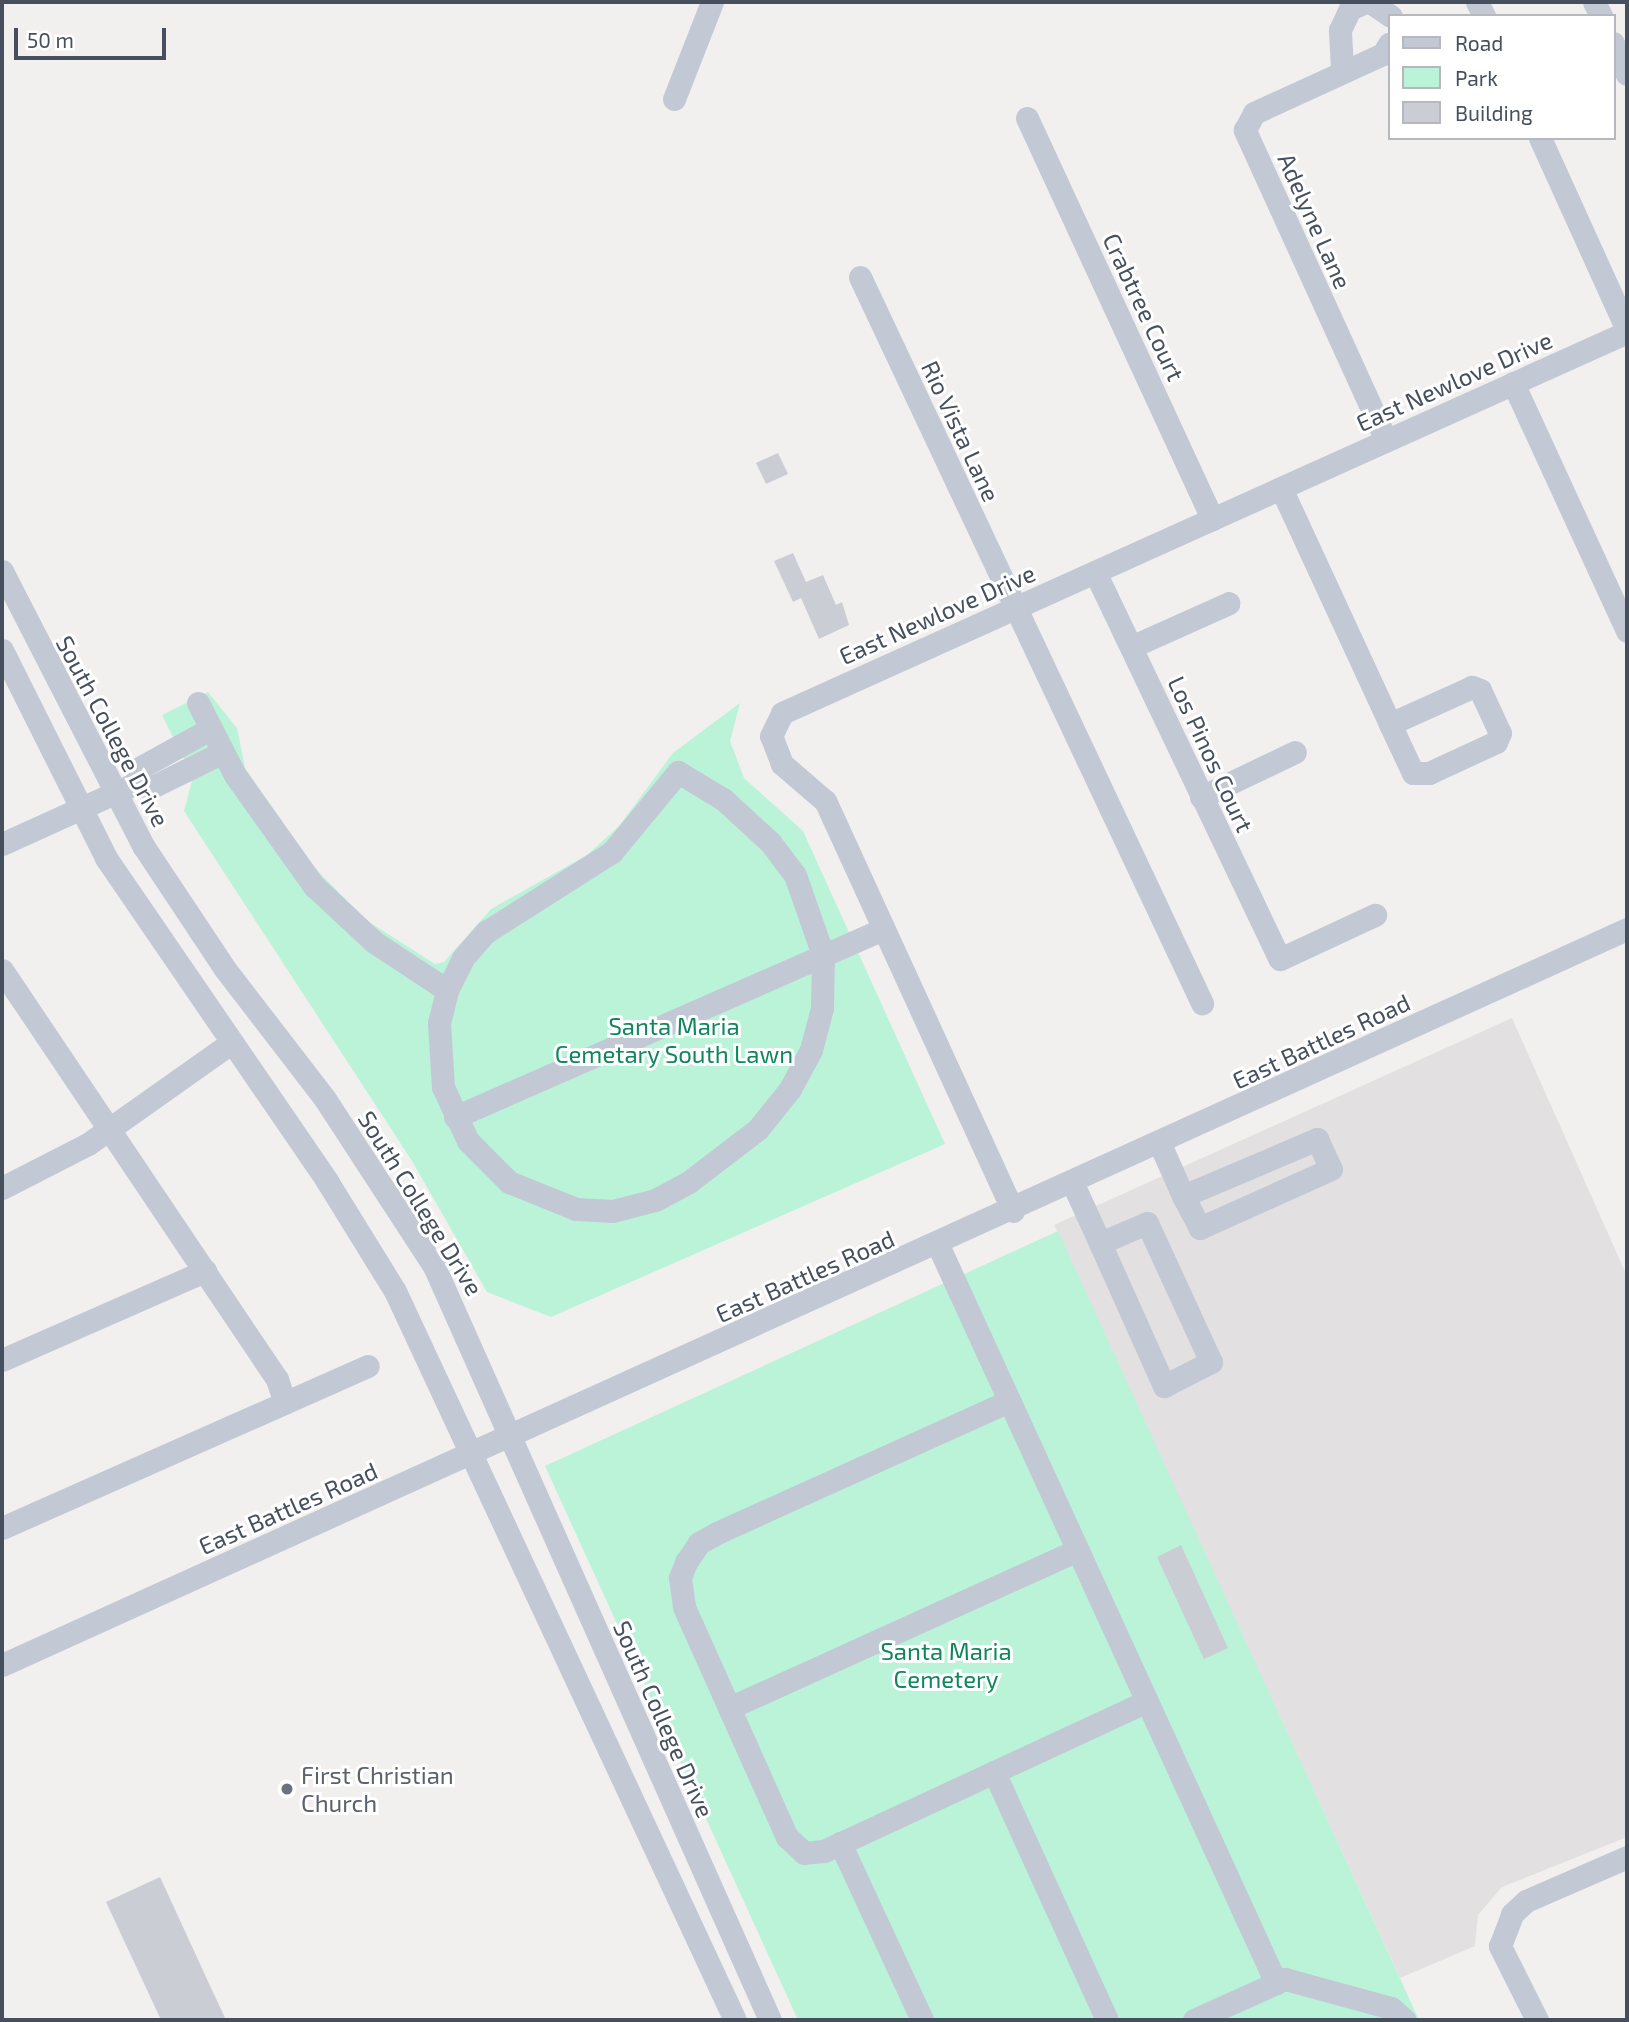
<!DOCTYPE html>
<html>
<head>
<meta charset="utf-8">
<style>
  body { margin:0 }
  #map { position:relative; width:1629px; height:2022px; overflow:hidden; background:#f2efef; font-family:"Exo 2",sans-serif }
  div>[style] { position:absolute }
  .education>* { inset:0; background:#e3e0e1 }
  .green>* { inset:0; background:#baf3d8 }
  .building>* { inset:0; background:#cbcdd5 }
  .minor>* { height:23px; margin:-11.5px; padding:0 11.5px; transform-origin:11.5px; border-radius:11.5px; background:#c2c9d5 }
  .dots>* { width:19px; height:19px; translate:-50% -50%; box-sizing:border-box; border:4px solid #fff; border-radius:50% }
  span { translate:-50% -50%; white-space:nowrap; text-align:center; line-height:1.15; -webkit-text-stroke:6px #fff; paint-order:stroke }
  .street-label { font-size:24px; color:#454f5e }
  .park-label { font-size:24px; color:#0f875b }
  .worship-label { font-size:24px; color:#5b616d }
  .left { translate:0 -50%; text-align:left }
  .frame { position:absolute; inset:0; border:4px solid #454f5e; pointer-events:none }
  .legend { position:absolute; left:1388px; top:14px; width:228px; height:126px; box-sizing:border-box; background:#fff; border:2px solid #b5b9bf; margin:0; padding:9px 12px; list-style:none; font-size:21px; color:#454f5e }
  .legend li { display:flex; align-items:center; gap:14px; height:35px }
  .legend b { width:35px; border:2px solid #b5b9bf }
  .scale { position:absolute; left:14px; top:28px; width:152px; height:32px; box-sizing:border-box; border:4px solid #454f5e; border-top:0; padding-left:9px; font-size:21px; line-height:24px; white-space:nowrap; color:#454f5e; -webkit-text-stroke:5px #fff; paint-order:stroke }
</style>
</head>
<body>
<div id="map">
  <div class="education">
    <div style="clip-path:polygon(1512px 1018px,1627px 1276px,1627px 1837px,1502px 1887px,1478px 1915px,1475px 1946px,1400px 1978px,1054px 1225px)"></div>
  </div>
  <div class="green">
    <div style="clip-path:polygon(208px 692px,237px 728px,245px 768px,313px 866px,366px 920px,435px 964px,444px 962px,491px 909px,587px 855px,619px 826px,673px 753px,740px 703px,730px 741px,744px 778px,803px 831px,945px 1144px,551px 1317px,487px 1292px,412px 1161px,184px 811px,193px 777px,162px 715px)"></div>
    <div style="clip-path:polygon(1058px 1231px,1419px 2020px,798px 2020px,545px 1466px)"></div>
  </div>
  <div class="building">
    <div style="clip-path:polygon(778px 453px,788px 474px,766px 484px,756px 463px)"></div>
    <div style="clip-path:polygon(793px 553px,806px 582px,823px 575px,836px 605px,842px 602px,849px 625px,819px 639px,801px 598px,793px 602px,774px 561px)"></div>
    <div style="clip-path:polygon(1181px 1545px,1228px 1648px,1204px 1659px,1157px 1557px)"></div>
    <div style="clip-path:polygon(160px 1877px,212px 1990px,226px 2020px,161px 2020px,106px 1902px)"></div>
  </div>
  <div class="minor">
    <div style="left:1370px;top:2px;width:25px;rotate:34deg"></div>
    <div style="left:1477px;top:2px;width:16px;rotate:63deg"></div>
    <div style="left:1594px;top:2px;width:16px;rotate:63deg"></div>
    <div style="left:1613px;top:43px;width:34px;rotate:66deg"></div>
    <div style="left:1342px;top:69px;width:39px;rotate:-93deg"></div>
    <div style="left:1340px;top:30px;width:23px;rotate:-65deg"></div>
    <div style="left:1350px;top:9px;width:17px;rotate:-24deg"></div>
    <div style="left:674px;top:99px;width:104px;rotate:-68.6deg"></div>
    <div style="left:1027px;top:118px;width:442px;rotate:65.2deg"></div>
    <div style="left:1540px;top:138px;width:211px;rotate:65.6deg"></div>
    <div style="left:860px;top:277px;width:803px;rotate:64.78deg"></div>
    <div style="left:1513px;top:383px;width:273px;rotate:65.3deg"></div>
    <div style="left:1386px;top:440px;width:341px;rotate:-114.5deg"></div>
    <div style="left:1245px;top:130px;width:19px;rotate:-62deg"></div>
    <div style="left:1254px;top:113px;width:142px;rotate:-24.6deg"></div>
    <div style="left:1383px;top:54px;width:12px;rotate:-59deg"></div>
    <div style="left:1281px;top:488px;width:260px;rotate:65.2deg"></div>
    <div style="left:1390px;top:724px;width:54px;rotate:64.9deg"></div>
    <div style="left:1413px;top:773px;width:16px"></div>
    <div style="left:1429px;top:773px;width:74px;rotate:-24.8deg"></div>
    <div style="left:1496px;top:742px;width:10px;rotate:-66deg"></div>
    <div style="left:1500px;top:733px;width:47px;rotate:-114.9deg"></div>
    <div style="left:1480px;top:690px;width:9px;rotate:-159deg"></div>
    <div style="left:1472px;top:687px;width:90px;rotate:155.7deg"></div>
    <div style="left:2px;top:571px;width:310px;rotate:62.8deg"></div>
    <div style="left:144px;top:847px;width:146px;rotate:56.4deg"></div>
    <div style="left:225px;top:969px;width:164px;rotate:52.4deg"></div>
    <div style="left:325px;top:1099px;width:199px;rotate:56.9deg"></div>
    <div style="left:434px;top:1266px;width:825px;rotate:65.98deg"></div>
    <div style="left:1095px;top:572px;width:429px;rotate:64.5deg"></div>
    <div style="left:1280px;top:959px;width:105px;rotate:-24.9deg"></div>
    <div style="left:1131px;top:647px;width:107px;rotate:-24.2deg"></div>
    <div style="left:2px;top:650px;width:233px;rotate:63.4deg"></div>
    <div style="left:106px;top:858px;width:391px;rotate:55.6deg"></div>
    <div style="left:327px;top:1181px;width:129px;rotate:58.3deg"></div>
    <div style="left:395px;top:1291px;width:804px;rotate:65deg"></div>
    <div style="left:198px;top:703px;width:81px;rotate:62.8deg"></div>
    <div style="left:235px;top:775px;width:136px;rotate:54.6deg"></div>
    <div style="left:314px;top:886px;width:82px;rotate:43deg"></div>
    <div style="left:374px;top:942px;width:87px;rotate:33.3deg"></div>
    <div style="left:678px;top:772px;width:52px;rotate:31deg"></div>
    <div style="left:723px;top:799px;width:64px;rotate:42.5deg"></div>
    <div style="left:770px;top:842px;width:41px;rotate:52.9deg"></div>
    <div style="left:795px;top:875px;width:85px;rotate:70.7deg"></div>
    <div style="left:823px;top:955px;width:53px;rotate:91.1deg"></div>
    <div style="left:822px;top:1008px;width:43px;rotate:104.7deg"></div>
    <div style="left:811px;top:1050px;width:44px;rotate:118.3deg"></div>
    <div style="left:790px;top:1089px;width:51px;rotate:128.7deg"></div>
    <div style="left:758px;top:1129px;width:87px;rotate:142.5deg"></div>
    <div style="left:689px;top:1182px;width:38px;rotate:152deg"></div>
    <div style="left:655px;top:1200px;width:43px;rotate:165.3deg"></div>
    <div style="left:613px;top:1211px;width:37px;rotate:-177deg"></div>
    <div style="left:576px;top:1209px;width:72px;rotate:-158.1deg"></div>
    <div style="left:509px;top:1182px;width:58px;rotate:-135deg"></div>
    <div style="left:468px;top:1141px;width:60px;rotate:-114.8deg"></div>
    <div style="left:443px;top:1087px;width:64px;rotate:-93.6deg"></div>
    <div style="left:439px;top:1023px;width:34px;rotate:-76deg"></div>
    <div style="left:447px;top:990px;width:36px;rotate:-63deg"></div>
    <div style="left:463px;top:958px;width:35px;rotate:-49deg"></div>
    <div style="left:486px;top:932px;width:149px;rotate:-32.4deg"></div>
    <div style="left:612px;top:852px;width:104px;rotate:-50.5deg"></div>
    <div style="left:132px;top:785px;width:20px;rotate:-63deg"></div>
    <div style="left:141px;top:767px;width:79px;rotate:-28.8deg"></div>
    <div style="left:1201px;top:797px;width:104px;rotate:-25.6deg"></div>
    <div style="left:2px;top:844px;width:143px;rotate:-24.4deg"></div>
    <div style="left:132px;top:785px;width:22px;rotate:3deg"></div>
    <div style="left:154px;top:786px;width:75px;rotate:-26.2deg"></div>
    <div style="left:2px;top:970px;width:493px;rotate:56.1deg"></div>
    <div style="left:277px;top:1379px;width:25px;rotate:72deg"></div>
    <div style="left:455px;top:1117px;width:467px;rotate:-23.7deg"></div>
    <div style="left:1317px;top:1139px;width:33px;rotate:65deg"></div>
    <div style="left:1331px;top:1169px;width:144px;rotate:155.8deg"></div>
    <div style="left:1200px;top:1228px;width:36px;rotate:-118deg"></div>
    <div style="left:1183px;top:1196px;width:146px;rotate:-23deg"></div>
    <div style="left:1160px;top:1144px;width:57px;rotate:66.1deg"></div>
    <div style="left:1073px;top:1184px;width:65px;rotate:65.4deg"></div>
    <div style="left:1100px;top:1243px;width:157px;rotate:65.9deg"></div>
    <div style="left:1164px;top:1386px;width:53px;rotate:-27.1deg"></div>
    <div style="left:1211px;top:1362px;width:153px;rotate:-114.7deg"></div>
    <div style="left:1147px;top:1223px;width:51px;rotate:156.9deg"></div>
    <div style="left:2px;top:1188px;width:97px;rotate:-27.1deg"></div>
    <div style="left:88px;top:1144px;width:176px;rotate:-35.3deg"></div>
    <div style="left:1013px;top:1211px;width:451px;rotate:-114.6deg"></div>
    <div style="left:825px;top:801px;width:57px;rotate:-139.3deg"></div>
    <div style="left:782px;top:764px;width:30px;rotate:-111deg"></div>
    <div style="left:771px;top:736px;width:25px;rotate:-64deg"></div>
    <div style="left:782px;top:713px;width:927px;rotate:-24.27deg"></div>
    <div style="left:938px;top:1245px;width:812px;rotate:65.39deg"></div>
    <div style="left:2px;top:1360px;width:222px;rotate:-23.7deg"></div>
    <div style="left:1009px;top:1401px;width:320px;rotate:155.7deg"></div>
    <div style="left:717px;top:1533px;width:21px;rotate:151deg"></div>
    <div style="left:699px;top:1543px;width:23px;rotate:124deg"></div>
    <div style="left:686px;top:1562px;width:17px;rotate:111deg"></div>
    <div style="left:680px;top:1578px;width:29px;rotate:82deg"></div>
    <div style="left:684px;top:1607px;width:252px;rotate:65.9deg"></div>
    <div style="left:787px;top:1837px;width:23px;rotate:43deg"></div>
    <div style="left:804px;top:1853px;width:20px;rotate:-6deg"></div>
    <div style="left:824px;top:1851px;width:356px;rotate:-24.9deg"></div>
    <div style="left:2px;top:1528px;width:400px;rotate:-23.9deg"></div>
    <div style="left:2px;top:1665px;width:1784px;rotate:-24.37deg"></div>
    <div style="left:729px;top:1708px;width:382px;rotate:-24.4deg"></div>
    <div style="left:994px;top:1772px;width:273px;rotate:65.5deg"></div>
    <div style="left:840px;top:1843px;width:195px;rotate:65.1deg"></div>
    <div style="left:1194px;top:2020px;width:100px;rotate:-24.3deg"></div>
    <div style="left:1285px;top:1979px;width:110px;rotate:15.3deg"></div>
    <div style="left:1391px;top:2008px;width:18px;rotate:41deg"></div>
    <div style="left:1537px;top:2020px;width:83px;rotate:-116.6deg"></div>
    <div style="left:1500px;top:1946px;width:34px;rotate:-69deg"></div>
    <div style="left:1512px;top:1914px;width:19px;rotate:-43deg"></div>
    <div style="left:1526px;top:1901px;width:110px;rotate:-23.5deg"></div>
  </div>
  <div class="dots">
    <div style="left:287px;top:1789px;background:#6b7280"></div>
  </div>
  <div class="street-label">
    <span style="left:1315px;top:221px;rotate:66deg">Adelyne Lane</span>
    <span style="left:1144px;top:307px;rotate:65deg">Crabtree Court</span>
    <span style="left:1454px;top:381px;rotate:-24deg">East Newlove Drive</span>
    <span style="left:961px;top:431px;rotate:65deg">Rio Vista Lane</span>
    <span style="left:937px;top:614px;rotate:-24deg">East Newlove Drive</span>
    <span style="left:113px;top:731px;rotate:62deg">South College Drive</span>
    <span style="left:1211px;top:754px;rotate:65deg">Los Pinos Court</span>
    <span style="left:1321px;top:1041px;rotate:-25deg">East Battles Road</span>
    <span style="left:421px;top:1203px;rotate:58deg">South College Drive</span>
    <span style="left:805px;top:1276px;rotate:-24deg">East Battles Road</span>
    <span style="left:288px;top:1508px;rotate:-24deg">East Battles Road</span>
    <span style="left:664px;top:1719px;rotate:66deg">South College Drive</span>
  </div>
  <div class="park-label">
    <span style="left:674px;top:1040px">Santa Maria<br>Cemetary South Lawn</span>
    <span style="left:946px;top:1665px">Santa Maria<br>Cemetery</span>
  </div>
  <div class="worship-label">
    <span class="left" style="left:301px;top:1789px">First Christian<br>Church</span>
  </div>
  <div class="frame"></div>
  <ul class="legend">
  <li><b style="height:9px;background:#c2c9d5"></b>Road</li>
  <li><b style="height:19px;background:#baf3d8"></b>Park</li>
  <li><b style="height:19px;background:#cbcdd5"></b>Building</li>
  </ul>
  <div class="scale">50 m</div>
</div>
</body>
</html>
